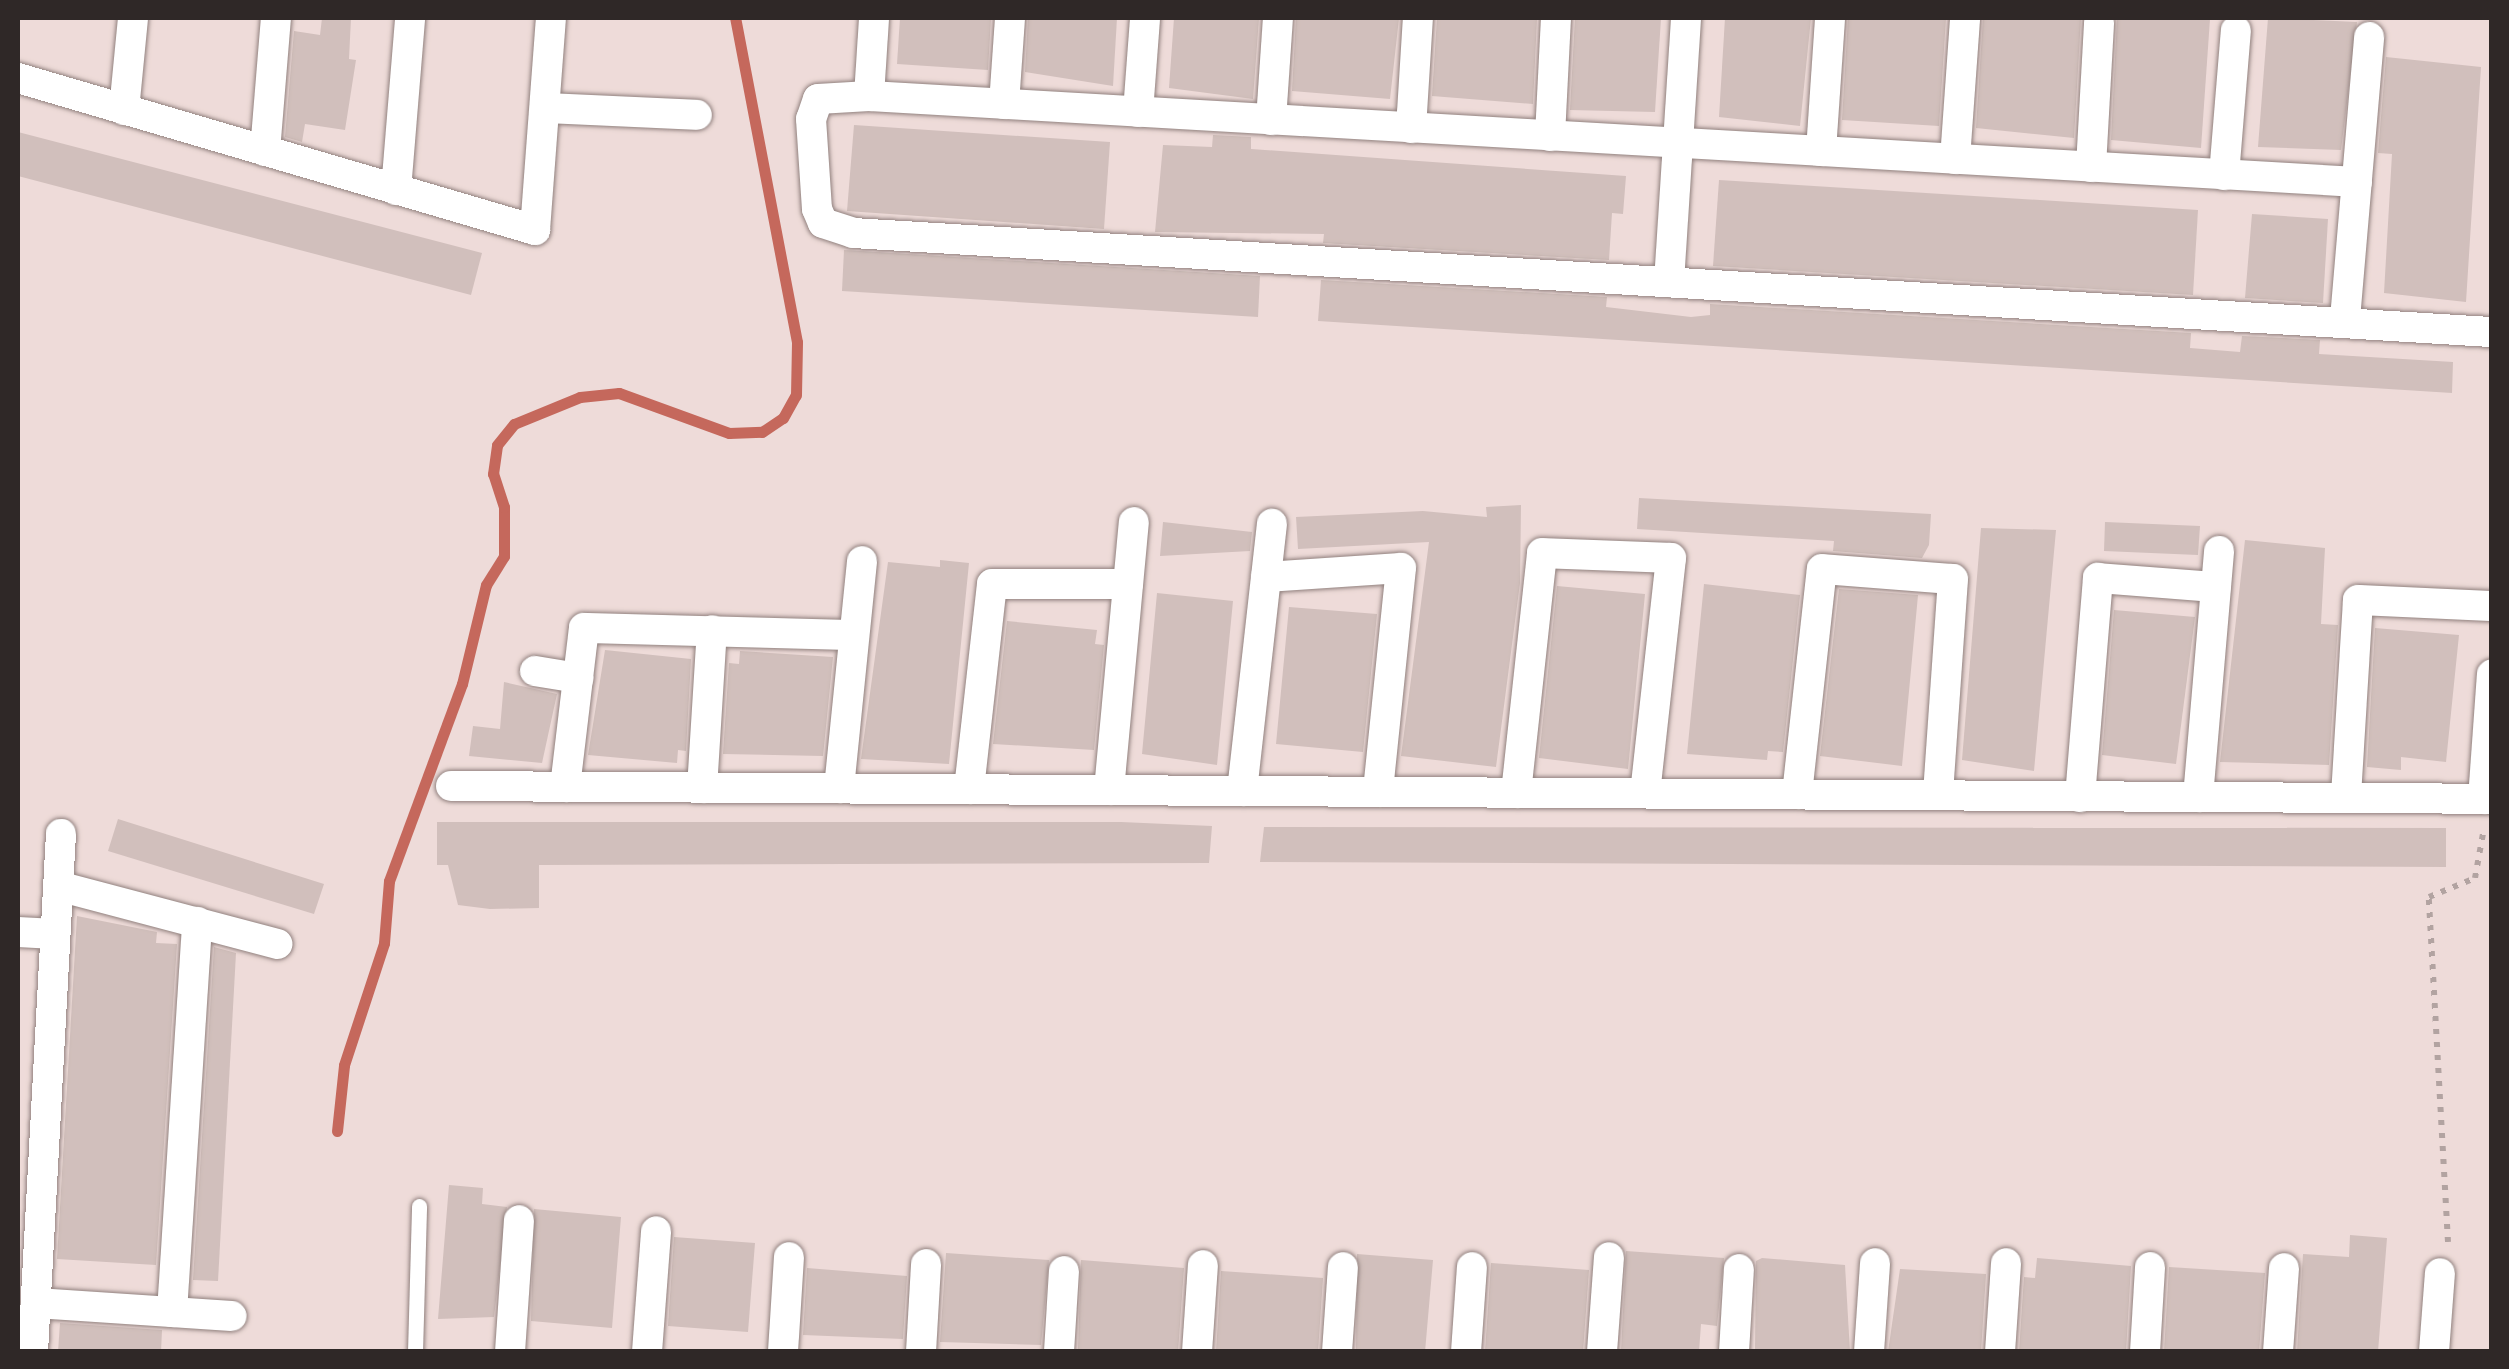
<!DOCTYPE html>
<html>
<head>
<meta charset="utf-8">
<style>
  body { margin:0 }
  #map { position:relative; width:2509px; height:1369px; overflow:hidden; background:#eedbd9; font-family:"Space Grotesk",sans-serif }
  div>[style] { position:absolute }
  .stream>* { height:11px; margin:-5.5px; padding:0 5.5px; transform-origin:5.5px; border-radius:5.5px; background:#c5685c }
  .building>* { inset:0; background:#d1bfbc }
  .path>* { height:6px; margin-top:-3px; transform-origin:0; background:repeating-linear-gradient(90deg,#b2a3a1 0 5px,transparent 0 13px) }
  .roads { filter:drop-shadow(0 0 2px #91817e) drop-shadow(0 0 2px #91817e) }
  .service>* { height:15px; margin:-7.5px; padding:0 7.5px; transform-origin:7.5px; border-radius:7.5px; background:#fff }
  .minor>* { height:30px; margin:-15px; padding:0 15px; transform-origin:15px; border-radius:15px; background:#fff }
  span { translate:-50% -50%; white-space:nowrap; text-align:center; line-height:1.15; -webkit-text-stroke:8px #fff; paint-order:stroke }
  .frame { position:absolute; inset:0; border:20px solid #2f2827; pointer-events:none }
</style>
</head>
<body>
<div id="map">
  <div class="stream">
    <div style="left:337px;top:1131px;width:66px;rotate:-83.9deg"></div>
    <div style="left:344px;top:1065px;width:128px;rotate:-71.8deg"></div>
    <div style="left:384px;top:943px;width:62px;rotate:-85.4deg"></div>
    <div style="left:389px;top:881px;width:210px;rotate:-69.7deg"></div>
    <div style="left:462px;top:684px;width:102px;rotate:-76.4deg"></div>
    <div style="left:486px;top:585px;width:34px;rotate:-58deg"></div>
    <div style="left:504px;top:556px;width:49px;rotate:-90deg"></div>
    <div style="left:504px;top:507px;width:35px;rotate:-108deg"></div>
    <div style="left:493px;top:474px;width:29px;rotate:-82deg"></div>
    <div style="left:497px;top:445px;width:27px;rotate:-51deg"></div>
    <div style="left:514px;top:424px;width:71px;rotate:-22.2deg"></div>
    <div style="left:580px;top:397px;width:39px;rotate:-6deg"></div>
    <div style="left:619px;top:393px;width:117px;rotate:20deg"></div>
    <div style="left:729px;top:433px;width:33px;rotate:-2deg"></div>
    <div style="left:762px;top:432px;width:25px;rotate:-34deg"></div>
    <div style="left:783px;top:418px;width:26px;rotate:-61deg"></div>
    <div style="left:796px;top:395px;width:53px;rotate:-88.9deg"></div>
    <div style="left:797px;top:342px;width:330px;rotate:-100.8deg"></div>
  </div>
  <div class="building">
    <div style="clip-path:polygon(322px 18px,351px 18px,349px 59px,356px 60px,345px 130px,305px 124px,302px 142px,285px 137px,294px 31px,320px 35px)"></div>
    <div style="clip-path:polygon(900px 18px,991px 18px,988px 70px,897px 64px)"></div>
    <div style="clip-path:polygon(1028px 18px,1117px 18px,1113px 86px,1025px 72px)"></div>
    <div style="clip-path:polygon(1174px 18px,1259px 18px,1253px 99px,1169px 88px)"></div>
    <div style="clip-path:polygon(1296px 18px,1399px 18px,1390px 99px,1292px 91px)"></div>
    <div style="clip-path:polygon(1437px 18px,1537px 18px,1533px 104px,1432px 96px)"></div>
    <div style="clip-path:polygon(1575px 18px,1661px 18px,1655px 112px,1570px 110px)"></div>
    <div style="clip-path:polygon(1725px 18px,1811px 18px,1800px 126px,1719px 117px)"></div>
    <div style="clip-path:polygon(1848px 18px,1946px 18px,1939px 126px,1842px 120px)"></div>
    <div style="clip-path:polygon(1983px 18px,2081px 18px,2074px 138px,1976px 128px)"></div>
    <div style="clip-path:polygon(2117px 18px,2210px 19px,2201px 148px,2111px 140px)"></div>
    <div style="clip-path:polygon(2268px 18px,2357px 22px,2341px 150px,2258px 147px)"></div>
    <div style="clip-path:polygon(2386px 57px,2481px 67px,2466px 302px,2384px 293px,2392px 154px,2378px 153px)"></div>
    <div style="clip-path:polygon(854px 125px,1110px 142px,1104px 229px,847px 211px)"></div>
    <div style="clip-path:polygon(18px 132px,482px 253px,471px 295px,18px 176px)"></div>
    <div style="clip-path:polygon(1213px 135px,1251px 137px,1251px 149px,1626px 176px,1623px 214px,1612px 213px,1609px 260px,1323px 243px,1324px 234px,1155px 232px,1163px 145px,1212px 147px)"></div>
    <div style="clip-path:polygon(1719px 180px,2198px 210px,2193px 295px,1713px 266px)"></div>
    <div style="clip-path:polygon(2252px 214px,2328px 219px,2323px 303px,2245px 298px)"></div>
    <div style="clip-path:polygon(844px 250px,1260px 276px,1258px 317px,842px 291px)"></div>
    <div style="clip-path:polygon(1321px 280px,1607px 297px,1606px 307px,1691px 317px,1710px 315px,1710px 304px,2191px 333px,2190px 348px,2240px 352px,2242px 336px,2320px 340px,2319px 354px,2453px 362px,2452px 393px,1318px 321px)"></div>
    <div style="clip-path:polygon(1639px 498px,1931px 514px,1929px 545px,1922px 558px,1833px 551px,1834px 541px,1637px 529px)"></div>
    <div style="clip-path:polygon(1521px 505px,1520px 583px,1496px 767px,1401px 756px,1429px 542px,1298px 549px,1296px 517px,1423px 511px,1487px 517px,1486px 507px)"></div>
    <div style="clip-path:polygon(1163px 522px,1252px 532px,1250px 551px,1160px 556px)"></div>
    <div style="clip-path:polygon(2105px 522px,2200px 526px,2198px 555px,2104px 551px)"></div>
    <div style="clip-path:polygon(1981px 528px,2056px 530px,2034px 771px,1962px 760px)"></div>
    <div style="clip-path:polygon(2245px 540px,2325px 548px,2321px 624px,2338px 625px,2329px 765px,2220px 762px)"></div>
    <div style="clip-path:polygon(940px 560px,969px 563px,949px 764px,861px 759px,888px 562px,940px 567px)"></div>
    <div style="clip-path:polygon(1704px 584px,1800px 595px,1783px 752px,1768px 751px,1767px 760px,1687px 754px)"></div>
    <div style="clip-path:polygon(1557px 586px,1645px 594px,1628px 769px,1539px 758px)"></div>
    <div style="clip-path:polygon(1839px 589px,1918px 595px,1902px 766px,1820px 756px)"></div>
    <div style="clip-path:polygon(1157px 593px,1233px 601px,1217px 765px,1142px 754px)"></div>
    <div style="clip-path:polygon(1289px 607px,1377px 614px,1363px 752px,1276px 744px)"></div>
    <div style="clip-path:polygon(2114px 610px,2195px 617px,2176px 764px,2102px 755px)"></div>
    <div style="clip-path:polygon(1007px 621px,1097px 630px,1095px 644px,1104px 645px,1094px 750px,993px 744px)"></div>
    <div style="clip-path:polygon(2375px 628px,2459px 635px,2446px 762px,2401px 757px,2401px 770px,2367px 767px)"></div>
    <div style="clip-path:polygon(605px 650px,691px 659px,686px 751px,678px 750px,677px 763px,588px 755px)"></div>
    <div style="clip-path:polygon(740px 651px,833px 657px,823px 756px,723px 754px,729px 663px,739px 664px)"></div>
    <div style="clip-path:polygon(504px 682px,557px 694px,542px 763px,469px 756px,473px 726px,500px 729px)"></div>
    <div style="clip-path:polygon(118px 819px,324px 884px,314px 914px,108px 851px)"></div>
    <div style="clip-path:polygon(437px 822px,1121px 822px,1212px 826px,1209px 863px,539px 865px,539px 908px,490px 909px,458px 905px,448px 865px,437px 865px)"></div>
    <div style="clip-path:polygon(1264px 827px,2446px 828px,2446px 867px,1260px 862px)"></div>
    <div style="clip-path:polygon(77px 916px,157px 932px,156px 943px,177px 944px,156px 1265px,57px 1259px)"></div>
    <div style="clip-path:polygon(214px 947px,236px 953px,218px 1281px,193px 1280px)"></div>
    <div style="clip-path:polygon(449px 1185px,483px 1188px,482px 1204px,507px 1207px,494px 1317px,438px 1319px)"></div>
    <div style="clip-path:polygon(534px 1209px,621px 1217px,612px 1328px,531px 1321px)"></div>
    <div style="clip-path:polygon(2350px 1235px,2387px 1238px,2378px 1352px,2297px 1352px,2303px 1254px,2349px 1257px)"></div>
    <div style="clip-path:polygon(674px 1237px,755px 1243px,748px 1332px,668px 1326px)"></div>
    <div style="clip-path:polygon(1626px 1251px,1724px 1258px,1717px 1326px,1701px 1324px,1699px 1352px,1621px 1352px)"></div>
    <div style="clip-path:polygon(946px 1253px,1049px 1260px,1041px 1345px,940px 1342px)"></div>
    <div style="clip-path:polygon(1357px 1254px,1433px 1260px,1425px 1352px,1356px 1352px)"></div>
    <div style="clip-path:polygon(1762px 1258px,1845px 1265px,1850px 1352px,1755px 1352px,1756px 1261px)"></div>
    <div style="clip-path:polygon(2037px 1258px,2131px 1266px,2126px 1352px,2019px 1352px,2024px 1277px,2035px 1278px)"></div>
    <div style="clip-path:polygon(1081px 1260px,1184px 1268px,1178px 1352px,1078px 1349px)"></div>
    <div style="clip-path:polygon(1491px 1263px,1589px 1270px,1583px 1352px,1485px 1352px)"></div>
    <div style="clip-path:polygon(2169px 1267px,2265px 1273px,2259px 1352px,2164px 1352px)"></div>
    <div style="clip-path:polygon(807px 1268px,907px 1276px,903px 1339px,803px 1335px)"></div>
    <div style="clip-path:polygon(1900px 1269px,1986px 1274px,1981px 1352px,1888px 1352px)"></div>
    <div style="clip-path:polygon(1221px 1271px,1323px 1278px,1318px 1352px,1216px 1352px)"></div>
    <div style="clip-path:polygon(60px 1323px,162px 1330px,161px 1352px,58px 1352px)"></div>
  </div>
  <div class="path">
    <div style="left:2448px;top:1242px;width:346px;rotate:-93.2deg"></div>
    <div style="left:2429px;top:897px;width:50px;rotate:-22.4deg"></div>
    <div style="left:2475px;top:878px;width:51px;rotate:-79.8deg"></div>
  </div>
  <div class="roads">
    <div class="service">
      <div style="left:415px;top:1352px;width:146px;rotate:-88.4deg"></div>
    </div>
    <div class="minor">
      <div style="left:18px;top:78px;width:539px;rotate:16.38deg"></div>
      <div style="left:535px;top:230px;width:213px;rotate:-85.7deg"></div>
      <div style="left:869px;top:96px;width:78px;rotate:-86.3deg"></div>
      <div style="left:1004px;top:104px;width:86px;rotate:-86deg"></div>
      <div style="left:545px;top:108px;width:152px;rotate:2.6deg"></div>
      <div style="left:124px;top:110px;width:92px;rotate:-84.4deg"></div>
      <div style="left:1138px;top:112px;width:94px;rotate:-85.7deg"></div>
      <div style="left:1271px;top:120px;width:102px;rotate:-86.1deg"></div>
      <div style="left:1411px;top:128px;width:110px;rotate:-86.4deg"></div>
      <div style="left:1550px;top:136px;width:118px;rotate:-87.1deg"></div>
      <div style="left:265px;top:151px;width:133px;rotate:-85.3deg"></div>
      <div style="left:1821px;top:151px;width:133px;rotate:-86.1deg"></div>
      <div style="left:1955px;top:159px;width:141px;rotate:-85.9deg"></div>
      <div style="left:2091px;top:167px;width:145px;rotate:-86.8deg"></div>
      <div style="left:2224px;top:175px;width:145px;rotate:-85.3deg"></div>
      <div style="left:2357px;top:182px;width:1490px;rotate:-176.69deg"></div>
      <div style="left:869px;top:96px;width:51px;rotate:176.6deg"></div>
      <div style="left:818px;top:99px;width:21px;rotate:109deg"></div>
      <div style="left:811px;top:119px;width:90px;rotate:86.2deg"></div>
      <div style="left:817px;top:209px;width:15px;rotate:67deg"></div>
      <div style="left:823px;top:223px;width:32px;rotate:18deg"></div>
      <div style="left:853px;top:233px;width:1642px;rotate:3.46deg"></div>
      <div style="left:396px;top:190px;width:173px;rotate:-85.3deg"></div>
      <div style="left:1669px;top:282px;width:265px;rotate:-86.3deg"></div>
      <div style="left:2345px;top:319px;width:283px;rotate:-85.1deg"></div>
      <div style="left:1266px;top:577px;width:135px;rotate:-3.8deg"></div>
      <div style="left:1401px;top:568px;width:225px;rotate:95.9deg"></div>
      <div style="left:535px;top:671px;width:44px;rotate:9.2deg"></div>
      <div style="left:451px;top:786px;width:2041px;rotate:0.36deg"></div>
      <div style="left:565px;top:787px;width:160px;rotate:-83.2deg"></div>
      <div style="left:584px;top:628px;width:269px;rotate:1.5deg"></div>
      <div style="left:702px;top:788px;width:158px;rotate:-86.4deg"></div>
      <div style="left:839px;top:788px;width:228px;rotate:-84.2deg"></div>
      <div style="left:969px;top:789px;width:206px;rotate:-83.6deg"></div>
      <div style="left:992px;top:584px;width:136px"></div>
      <div style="left:1109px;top:790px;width:269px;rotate:-84.7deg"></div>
      <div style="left:1242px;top:791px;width:269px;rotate:-83.6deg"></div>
      <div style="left:1516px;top:793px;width:241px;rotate:-83.8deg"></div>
      <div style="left:1542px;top:553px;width:129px;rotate:2.2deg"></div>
      <div style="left:1671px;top:558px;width:236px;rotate:96.3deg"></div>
      <div style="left:1797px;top:794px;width:226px;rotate:-83.7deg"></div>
      <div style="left:1822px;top:569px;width:131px;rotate:4.4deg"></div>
      <div style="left:1953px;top:579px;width:216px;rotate:94deg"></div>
      <div style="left:2346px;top:796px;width:196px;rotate:-86.5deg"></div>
      <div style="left:2358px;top:600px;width:134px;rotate:2.6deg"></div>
      <div style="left:2080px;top:797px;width:220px;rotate:-85.3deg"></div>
      <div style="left:2098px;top:578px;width:118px;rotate:4.4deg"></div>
      <div style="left:2198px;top:797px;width:247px;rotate:-85.1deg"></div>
      <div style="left:2483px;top:799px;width:125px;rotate:-85.9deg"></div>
      <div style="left:58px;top:886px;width:227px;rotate:14.8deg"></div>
      <div style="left:18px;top:932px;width:37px;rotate:3deg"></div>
      <div style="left:36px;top:1303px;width:196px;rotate:3.8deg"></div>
      <div style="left:172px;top:1312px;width:391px;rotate:-86.3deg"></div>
      <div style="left:33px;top:1352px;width:519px;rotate:-86.91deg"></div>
      <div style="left:510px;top:1352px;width:132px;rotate:-86.1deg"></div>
      <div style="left:647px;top:1352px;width:121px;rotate:-85.7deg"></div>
      <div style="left:783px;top:1352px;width:95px;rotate:-86.4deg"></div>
      <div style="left:921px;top:1352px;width:88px;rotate:-86.7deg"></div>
      <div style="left:1059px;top:1352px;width:81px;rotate:-86.5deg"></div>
      <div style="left:1197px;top:1352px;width:87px;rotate:-86.1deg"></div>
      <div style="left:1337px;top:1352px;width:85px;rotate:-86deg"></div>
      <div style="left:1466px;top:1352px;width:85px;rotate:-86deg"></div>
      <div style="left:1602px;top:1352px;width:95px;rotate:-85.8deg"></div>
      <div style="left:1734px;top:1352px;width:83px;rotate:-86.6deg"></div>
      <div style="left:1869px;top:1352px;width:89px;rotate:-86.1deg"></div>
      <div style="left:2000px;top:1352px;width:89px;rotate:-86.1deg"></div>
      <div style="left:2145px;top:1352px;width:85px;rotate:-86.6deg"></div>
      <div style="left:2278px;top:1352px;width:84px;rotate:-85.9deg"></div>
      <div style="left:2434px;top:1352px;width:79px;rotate:-85.7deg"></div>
    </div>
  </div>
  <div class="frame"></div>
</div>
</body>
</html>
